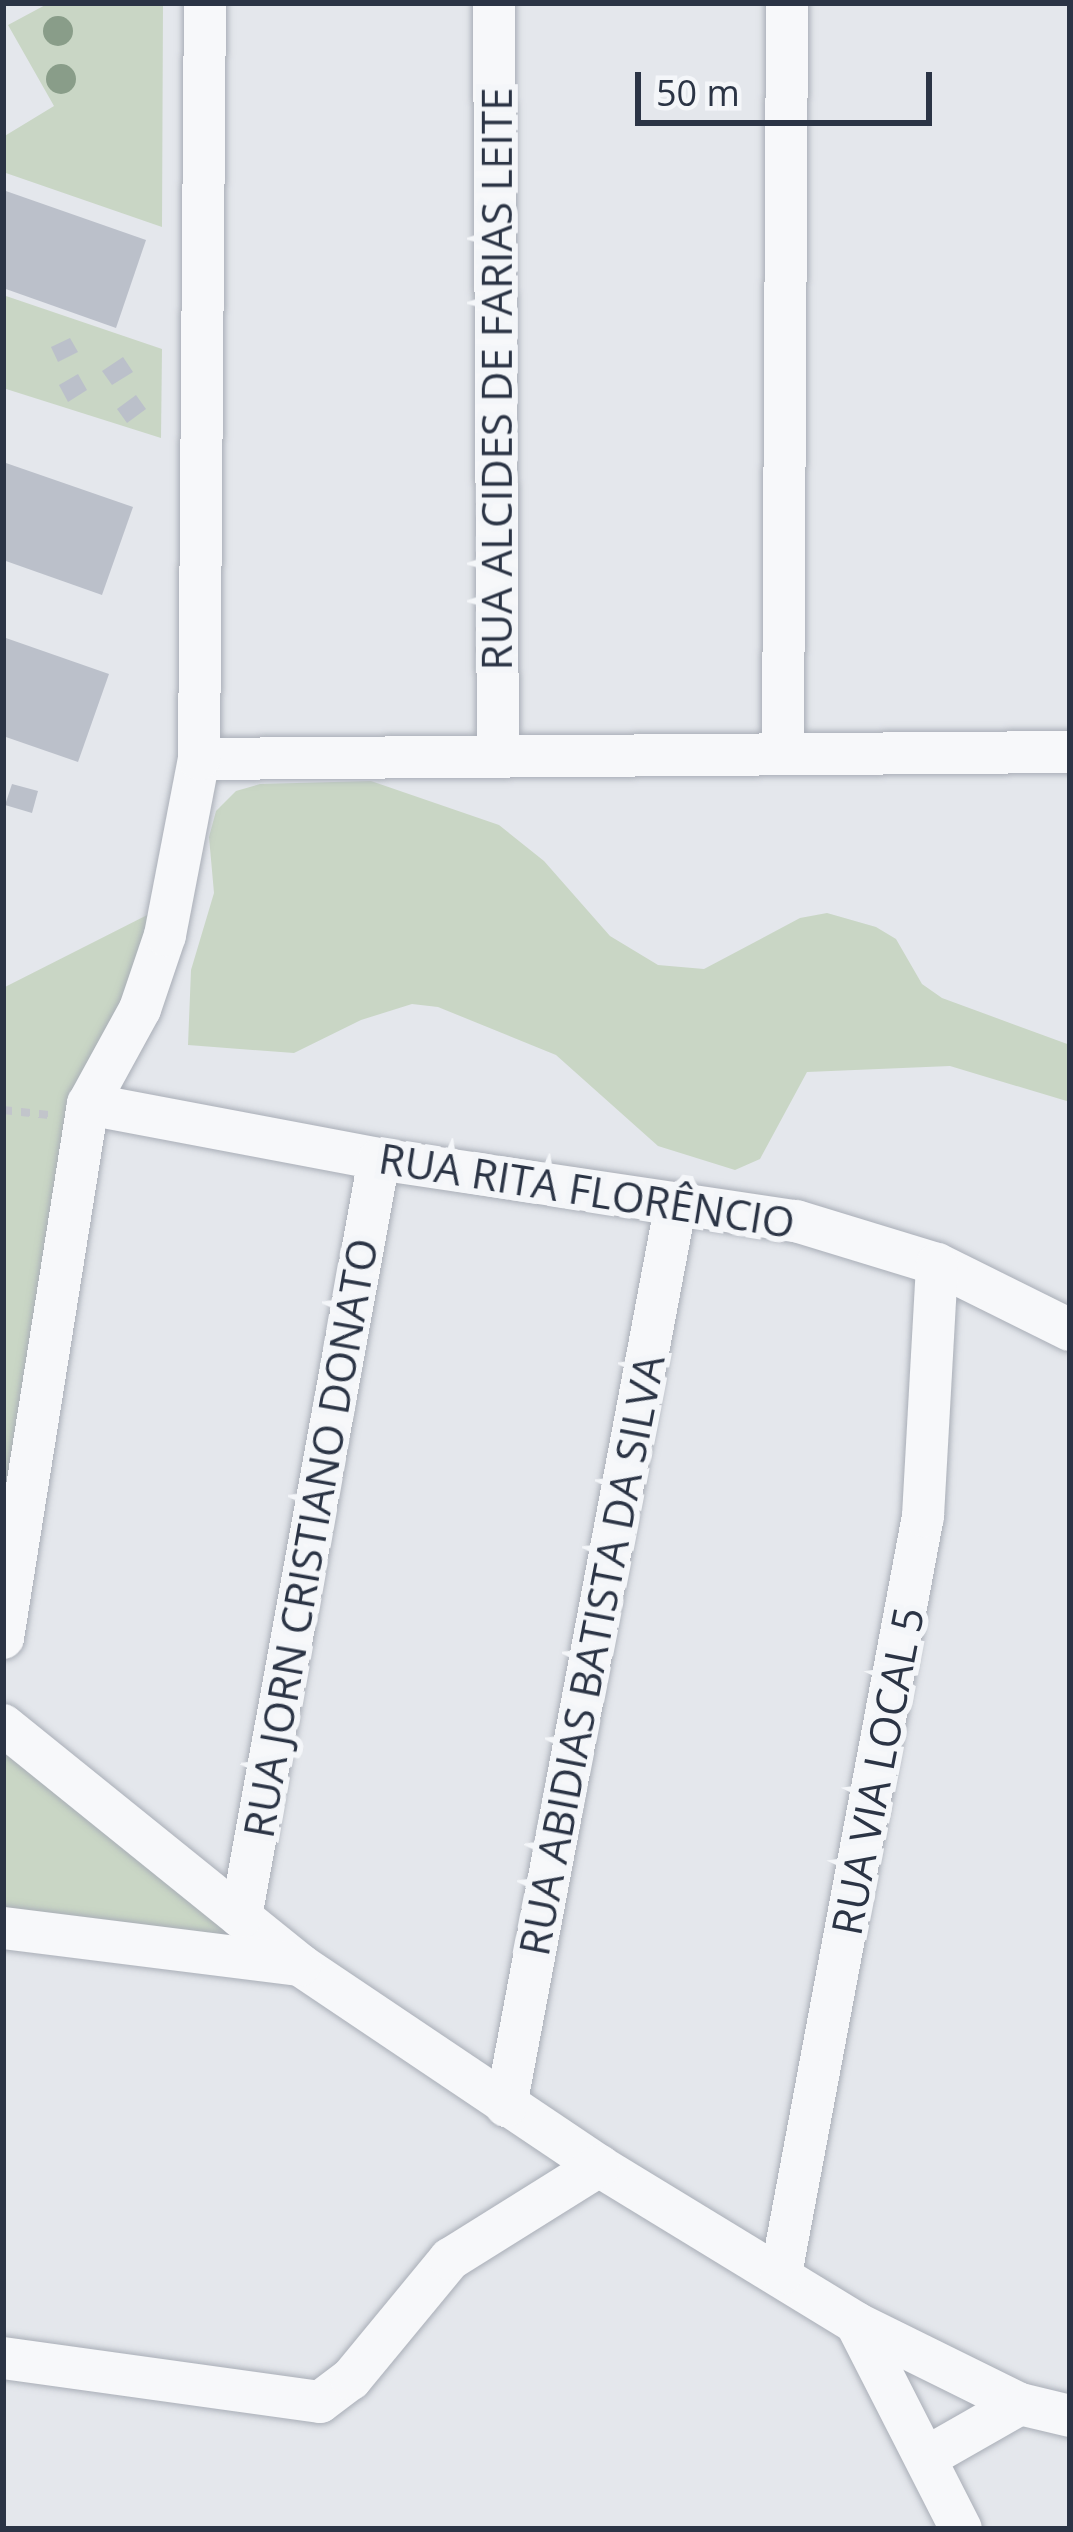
<!DOCTYPE html>
<html>
<head>
<meta charset="utf-8">
<style>
  body { margin:0 }
  #map { position:relative; width:1073px; height:2532px; overflow:hidden; background:#e4e7ec; font-family:"Open Sans",sans-serif }
  div>[style] { position:absolute }
  .green>* { inset:0; background:#c9d6c5 }
  .building>* { inset:0; background:#bbc0ca }
  .path>* { height:8px; margin-top:-4px; transform-origin:0; background:repeating-linear-gradient(90deg,#c2c5cb 0 9px,transparent 0 18px) }
  .roads { filter:drop-shadow(0 0 3px #a9aeb7) drop-shadow(0 0 3px #a9aeb7) }
  .street>* { height:42px; margin:-21px; padding:0 21px; transform-origin:21px; border-radius:21px; background:#f7f8fa }
  .trees>* { width:30px; height:30px; margin:-15px; border-radius:50%; background:#899d89 }
  span { translate:-50% -50%; white-space:nowrap; text-align:center; line-height:1.15; -webkit-text-stroke:12px #f4f6f9; paint-order:stroke }
  .street-label { font-size:42px; color:#2b3445 }
  .frame { position:absolute; inset:0; border:6px solid #2b3445; pointer-events:none }
  .scale { position:absolute; left:635px; top:72px; width:297px; height:54px; box-sizing:border-box; border:6px solid #2b3445; border-top:0; padding-left:15px; font-size:36px; line-height:42px; white-space:nowrap; color:#2b3445; -webkit-text-stroke:9px #f4f6f9; paint-order:stroke }
</style>
</head>
<body>
<div id="map">
  <div class="green">
    <div style="clip-path:polygon(49px 3px,163px 3px,162px 227px,3px 172px,3px 137px,54px 106px,8px 25px)"></div>
    <div style="clip-path:polygon(3px 295px,162px 349px,161px 438px,3px 388px)"></div>
    <div style="clip-path:polygon(371px 781px,499px 825px,544px 861px,610px 936px,658px 965px,704px 969px,800px 918px,827px 913px,876px 927px,896px 939px,922px 984px,942px 998px,1070px 1045px,1070px 1102px,950px 1066px,807px 1072px,760px 1159px,735px 1170px,658px 1146px,556px 1055px,438px 1007px,412px 1004px,361px 1020px,294px 1053px,188px 1045px,191px 970px,214px 893px,209px 837px,216px 811px,236px 791px,260px 784px)"></div>
    <div style="clip-path:polygon(165px 906px,80px 1103px,3px 1570px,3px 988px)"></div>
    <div style="clip-path:polygon(3px 1753px,72px 1800px,246px 1936px,235px 1944px,3px 1914px)"></div>
  </div>
  <div class="building">
    <div style="clip-path:polygon(3px 190px,146px 240px,116px 328px,3px 288px)"></div>
    <div style="clip-path:polygon(70px 338px,78px 352px,58px 362px,51px 347px)"></div>
    <div style="clip-path:polygon(123px 357px,133px 372px,112px 385px,102px 371px)"></div>
    <div style="clip-path:polygon(78px 374px,87px 390px,68px 402px,59px 385px)"></div>
    <div style="clip-path:polygon(136px 395px,146px 409px,127px 423px,117px 409px)"></div>
    <div style="clip-path:polygon(3px 462px,133px 507px,102px 595px,3px 560px)"></div>
    <div style="clip-path:polygon(3px 637px,109px 674px,78px 762px,3px 736px)"></div>
    <div style="clip-path:polygon(12px 784px,38px 791px,32px 813px,5px 805px)"></div>
  </div>
  <div class="path">
    <div style="left:3px;top:1110px;width:46px;rotate:6.2deg"></div>
  </div>
  <div class="roads">
    <div class="street">
      <div style="left:494px;top:3px;width:752px;rotate:89.7deg"></div>
      <div style="left:783px;top:748px;width:745px;rotate:-89.69deg"></div>
      <div style="left:199px;top:759px;width:871px;rotate:-0.46deg"></div>
      <div style="left:88px;top:1104px;width:296px;rotate:10.7deg"></div>
      <div style="left:379px;top:1159px;width:422px;rotate:8.5deg"></div>
      <div style="left:796px;top:1221px;width:147px;rotate:17deg"></div>
      <div style="left:937px;top:1264px;width:148px;rotate:26.4deg"></div>
      <div style="left:3px;top:1638px;width:541px;rotate:-80.96deg"></div>
      <div style="left:88px;top:1104px;width:108px;rotate:-61.3deg"></div>
      <div style="left:140px;top:1009px;width:78px;rotate:-71.3deg"></div>
      <div style="left:165px;top:935px;width:179px;rotate:-79.1deg"></div>
      <div style="left:199px;top:759px;width:756px;rotate:-89.55deg"></div>
      <div style="left:3px;top:1725px;width:382px;rotate:38.9deg"></div>
      <div style="left:300px;top:1965px;width:360px;rotate:33.9deg"></div>
      <div style="left:599px;top:2166px;width:301px;rotate:31.4deg"></div>
      <div style="left:856px;top:2323px;width:183px;rotate:26.3deg"></div>
      <div style="left:1020px;top:2404px;width:51px;rotate:13.5deg"></div>
      <div style="left:241px;top:1917px;width:770px;rotate:-79.68deg"></div>
      <div style="left:3px;top:1928px;width:299px;rotate:7.1deg"></div>
      <div style="left:506px;top:2106px;width:919px;rotate:-79.34deg"></div>
      <div style="left:781px;top:2274px;width:771px;rotate:-79.39deg"></div>
      <div style="left:923px;top:1516px;width:252px;rotate:-86.8deg"></div>
      <div style="left:856px;top:2323px;width:231px;rotate:63deg"></div>
      <div style="left:3px;top:2358px;width:320px;rotate:7.9deg"></div>
      <div style="left:320px;top:2402px;width:39px;rotate:-37deg"></div>
      <div style="left:351px;top:2379px;width:156px;rotate:-50.5deg"></div>
      <div style="left:450px;top:2259px;width:176px;rotate:-32deg"></div>
      <div style="left:927px;top:2457px;width:107px;rotate:-29.7deg"></div>
    </div>
  </div>
  <div class="trees">
    <div style="left:58px;top:31px"></div>
    <div style="left:61px;top:79px"></div>
  </div>
  <div class="street-label">
    <span style="left:496px;top:379px;rotate:-90deg">RUA ALCIDES DE FARIAS LEITE</span>
    <span style="left:587px;top:1190px;rotate:9deg">RUA RITA FLORÊNCIO</span>
    <span style="left:310px;top:1538px;rotate:-80deg">RUA JORN CRISTIANO DONATO</span>
    <span style="left:591px;top:1655px;rotate:-79deg">RUA ABIDIAS BATISTA DA SILVA</span>
    <span style="left:877px;top:1771px;rotate:-79deg">RUA VIA LOCAL 5</span>
  </div>
  <div class="frame"></div>
  <div class="scale">50 m</div>
</div>
</body>
</html>
